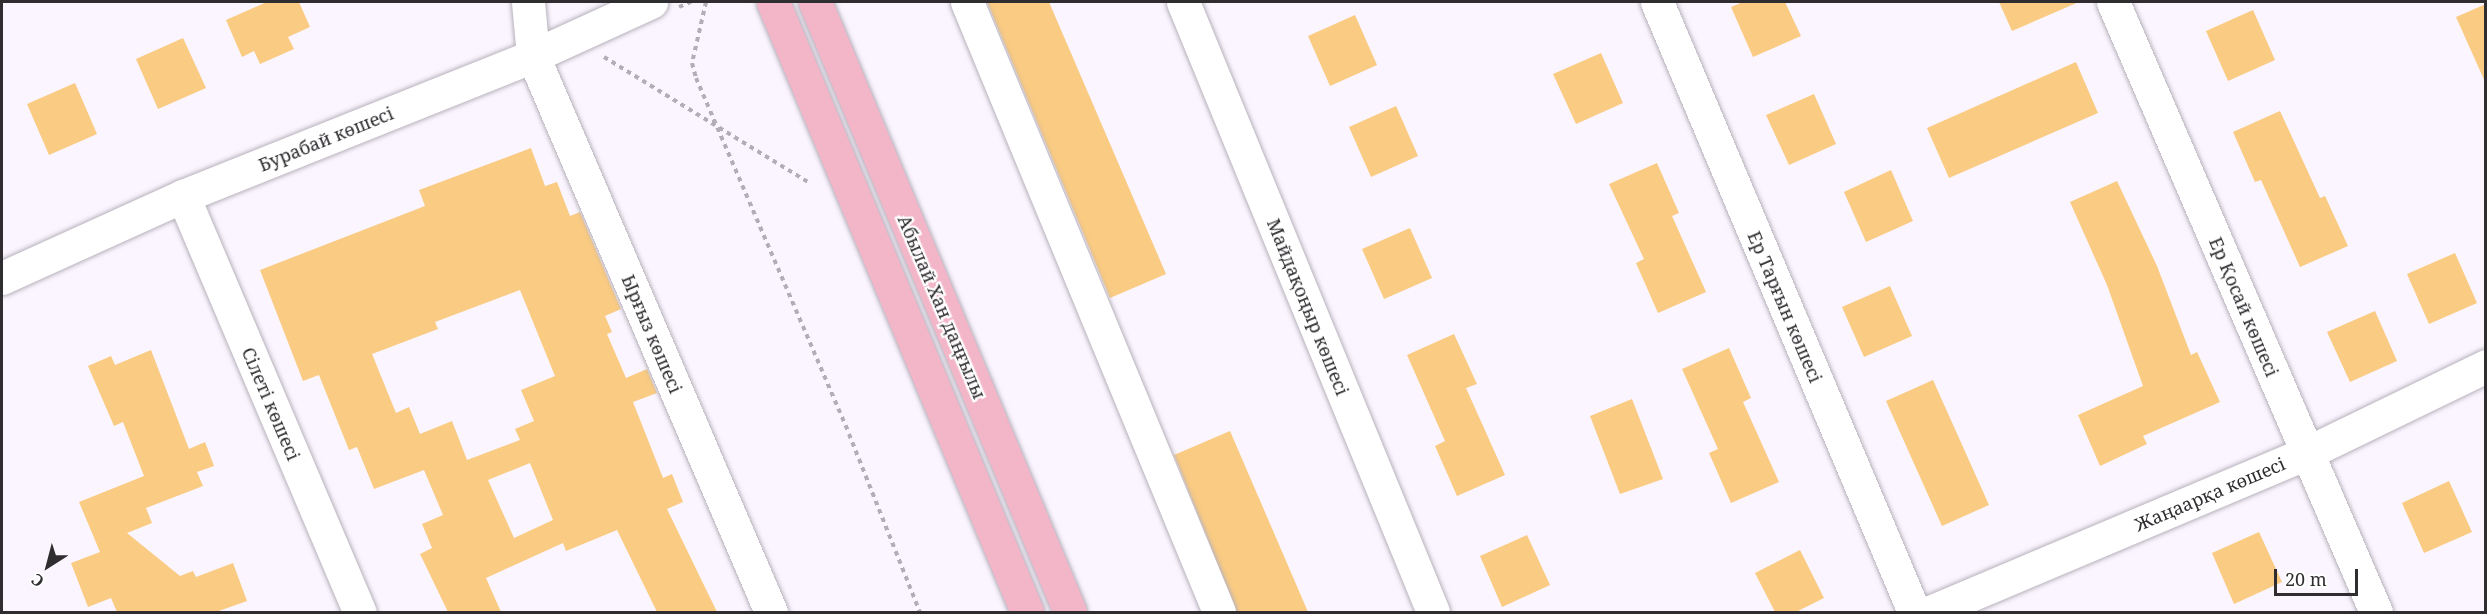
<!DOCTYPE html>
<html>
<head>
<meta charset="utf-8">
<style>
  body { margin:0 }
  #map { position:relative; width:2487px; height:614px; overflow:hidden; background:#faf5fe; font-family:"Noto Serif",serif }
  div>[style] { position:absolute }
  .building>* { inset:0; background:#facb82 }
  .path>* { height:4px; margin-top:-2px; transform-origin:0; background:repeating-linear-gradient(90deg,#b2aeb5 0 4.5px,transparent 0 9px) }
  .roads { filter:drop-shadow(0 0 2px #b7b1bc) drop-shadow(0 0 2px #b7b1bc) }
  .minor>* { height:33px; margin:-16.5px; padding:0 16.5px; transform-origin:16.5px; border-radius:16.5px; background:#fff }
  .major>* { height:33px; margin:-16.5px; padding:0 16.5px; transform-origin:16.5px; border-radius:16.5px; background:#f3b6c9 }
  span { translate:-50% -50%; white-space:nowrap; text-align:center; line-height:1.15; -webkit-text-stroke:4.5px #fff; paint-order:stroke }
  .street-label { font-size:18px; color:#302d31 }
  .frame { position:absolute; inset:0; border:3px solid #302d31; pointer-events:none }
  .north { position:absolute; left:18px; top:536px; width:60px; height:60px; -webkit-text-stroke:4px #fff; paint-order:stroke; rotate:216deg; font-size:16px; font-weight:700; line-height:24px; text-align:center; color:#302d31 }
  .north::after { content:''; display:block; margin:auto; width:21px; height:27px; background:#302d31; clip-path:polygon(50% 0,100% 100%,50% 72%,0 100%) }
  .scale { position:absolute; left:2274px; top:569px; width:84px; height:27px; box-sizing:border-box; border:3px solid #302d31; border-top:0; padding-left:8px; font-size:18px; line-height:21px; white-space:nowrap; color:#302d31; -webkit-text-stroke:4px #fff; paint-order:stroke }
</style>
</head>
<body>
<div id="map">
  <div class="building">
    <div style="clip-path:polygon(267px 2px,299px 2px,310px 27px,288px 37px,294px 49px,260px 64px,254px 51px,242px 57px,226px 20px)"></div>
    <div style="clip-path:polygon(987px 2px,1049px 2px,1166px 274px,1110px 298px)"></div>
    <div style="clip-path:polygon(1743px 2px,1785px 2px,1801px 36px,1753px 57px,1731px 7px)"></div>
    <div style="clip-path:polygon(1999px 2px,2079px 2px,2012px 31px)"></div>
    <div style="clip-path:polygon(2486px 4px,2486px 84px,2456px 17px)"></div>
    <div style="clip-path:polygon(2253px 10px,2275px 60px,2228px 81px,2206px 31px)"></div>
    <div style="clip-path:polygon(1355px 15px,1377px 65px,1330px 86px,1308px 36px)"></div>
    <div style="clip-path:polygon(183px 38px,206px 88px,158px 109px,136px 59px)"></div>
    <div style="clip-path:polygon(1601px 53px,1623px 103px,1576px 124px,1553px 74px)"></div>
    <div style="clip-path:polygon(2076px 62px,2098px 113px,1949px 178px,1927px 128px)"></div>
    <div style="clip-path:polygon(75px 83px,97px 134px,49px 155px,27px 104px)"></div>
    <div style="clip-path:polygon(1814px 94px,1836px 144px,1789px 165px,1766px 115px)"></div>
    <div style="clip-path:polygon(1396px 106px,1418px 156px,1371px 177px,1349px 127px)"></div>
    <div style="clip-path:polygon(2280px 111px,2320px 198px,2325px 196px,2348px 246px,2300px 267px,2261px 180px,2255px 182px,2233px 132px)"></div>
    <div style="clip-path:polygon(evenodd,531px 148px,545px 186px,557px 182px,570px 216px,580px 212px,621px 309px,605px 316px,612px 332px,607px 334px,626px 378px,647px 369px,657px 393px,633px 402px,663px 478px,672px 474px,683px 502px,667px 509px,717px 612px,657px 612px,617px 530px,566px 551px,563px 543px,486px 578px,501px 612px,448px 612px,420px 554px,432px 548px,422px 524px,443px 515px,424px 470px,374px 489px,357px 447px,349px 450px,319px 375px,303px 381px,260px 270px,425px 206px,419px 190px,531px 148px,520px 290px,555px 376px,521px 390px,534px 421px,515px 429px,520px 440px,467px 460px,452px 421px,420px 434px,409px 407px,396px 413px,372px 354px,438px 329px,435px 322px,520px 290px,531px 148px,530px 463px,553px 520px,514px 538px,488px 480px,530px 463px)"></div>
    <div style="clip-path:polygon(1657px 163px,1679px 213px,1672px 216px,1706px 292px,1658px 313px,1636px 263px,1644px 259px,1609px 184px)"></div>
    <div style="clip-path:polygon(1891px 170px,1913px 221px,1866px 242px,1844px 192px)"></div>
    <div style="clip-path:polygon(2117px 181px,2157px 266px,2191px 355px,2197px 352px,2220px 402px,2143px 436px,2147px 444px,2100px 466px,2078px 415px,2143px 386px,2107px 285px,2070px 202px)"></div>
    <div style="clip-path:polygon(1410px 228px,1432px 278px,1384px 299px,1362px 249px)"></div>
    <div style="clip-path:polygon(2455px 253px,2477px 303px,2429px 324px,2407px 274px)"></div>
    <div style="clip-path:polygon(1890px 286px,1912px 336px,1864px 357px,1842px 307px)"></div>
    <div style="clip-path:polygon(2375px 311px,2397px 361px,2350px 382px,2327px 332px)"></div>
    <div style="clip-path:polygon(1454px 334px,1477px 384px,1466px 388px,1505px 475px,1457px 496px,1435px 446px,1445px 441px,1407px 355px)"></div>
    <div style="clip-path:polygon(1729px 348px,1751px 398px,1743px 402px,1779px 482px,1731px 503px,1709px 453px,1718px 449px,1682px 369px)"></div>
    <div style="clip-path:polygon(151px 350px,189px 449px,205px 442px,214px 466px,197px 472px,203px 486px,146px 508px,152px 523px,127px 533px,180px 576px,193px 571px,196px 577px,233px 563px,247px 601px,216px 612px,117px 612px,111px 598px,88px 607px,71px 563px,100px 552px,79px 502px,144px 476px,123px 422px,114px 426px,88px 366px,111px 356px,115px 365px)"></div>
    <div style="clip-path:polygon(1933px 380px,1989px 505px,1942px 526px,1886px 401px)"></div>
    <div style="clip-path:polygon(1632px 399px,1663px 479px,1620px 494px,1590px 416px)"></div>
    <div style="clip-path:polygon(1230px 431px,1308px 612px,1237px 612px,1174px 455px)"></div>
    <div style="clip-path:polygon(2449px 481px,2472px 532px,2424px 553px,2402px 503px)"></div>
    <div style="clip-path:polygon(2259px 532px,2282px 582px,2234px 604px,2212px 553px)"></div>
    <div style="clip-path:polygon(1527px 535px,1550px 585px,1502px 607px,1480px 556px)"></div>
    <div style="clip-path:polygon(1800px 550px,1824px 598px,1796px 612px,1775px 612px,1755px 573px)"></div>
  </div>
  <div class="path">
    <div style="left:706px;top:2px;width:63px;rotate:102.9deg"></div>
    <div style="left:692px;top:63px;width:16px;rotate:75deg"></div>
    <div style="left:696px;top:78px;width:387px;rotate:66.7deg"></div>
    <div style="left:849px;top:434px;width:192px;rotate:68.3deg"></div>
    <div style="left:679px;top:7px;width:13px;rotate:-23deg"></div>
    <div style="left:604px;top:57px;width:239px;rotate:31.5deg"></div>
  </div>
  <div class="roads">
    <div class="minor">
      <div style="left:528px;top:2px;width:54px;rotate:84.7deg"></div>
      <div style="left:533px;top:56px;width:605px;rotate:66.83deg"></div>
      <div style="left:967px;top:2px;width:660px;rotate:67.55deg"></div>
      <div style="left:1183px;top:2px;width:659px;rotate:67.71deg"></div>
      <div style="left:1657px;top:2px;width:662px;rotate:67.15deg"></div>
      <div style="left:2113px;top:2px;width:664px;rotate:66.68deg"></div>
      <div style="left:183px;top:196px;width:452px;rotate:67deg"></div>
      <div style="left:2px;top:278px;width:199px;rotate:-24.4deg"></div>
      <div style="left:183px;top:196px;width:377px;rotate:-21.8deg"></div>
      <div style="left:533px;top:56px;width:130px;rotate:-24.6deg"></div>
      <div style="left:1930px;top:612px;width:409px;rotate:-22.9deg"></div>
      <div style="left:2307px;top:453px;width:199px;rotate:-25.9deg"></div>
    </div>
    <div class="major">
      <div style="left:773px;top:2px;width:661px;rotate:67.39deg"></div>
      <div style="left:815px;top:2px;width:661px;rotate:67.31deg"></div>
    </div>
  </div>
  <div class="street-label">
    <span style="left:326px;top:139px;rotate:-22deg">Бурабай көшесі</span>
    <span style="left:942px;top:307px;rotate:67deg">Абылай Хан даңғылы</span>
    <span style="left:1308px;top:307px;rotate:68deg">Майдақоңыр көшесі</span>
    <span style="left:1785px;top:307px;rotate:67deg">Ер Тарғын көшесі</span>
    <span style="left:2244px;top:307px;rotate:67deg">Ер Қосай көшесі</span>
    <span style="left:652px;top:334px;rotate:67deg">Ырғыз көшесі</span>
    <span style="left:271px;top:404px;rotate:67deg">Сілеті көшесі</span>
    <span style="left:2210px;top:494px;rotate:-23deg">Жаңаарқа көшесі</span>
  </div>
  <div class="frame"></div>
  <div class="north">С</div>
  <div class="scale">20 m</div>
</div>
</body>
</html>
